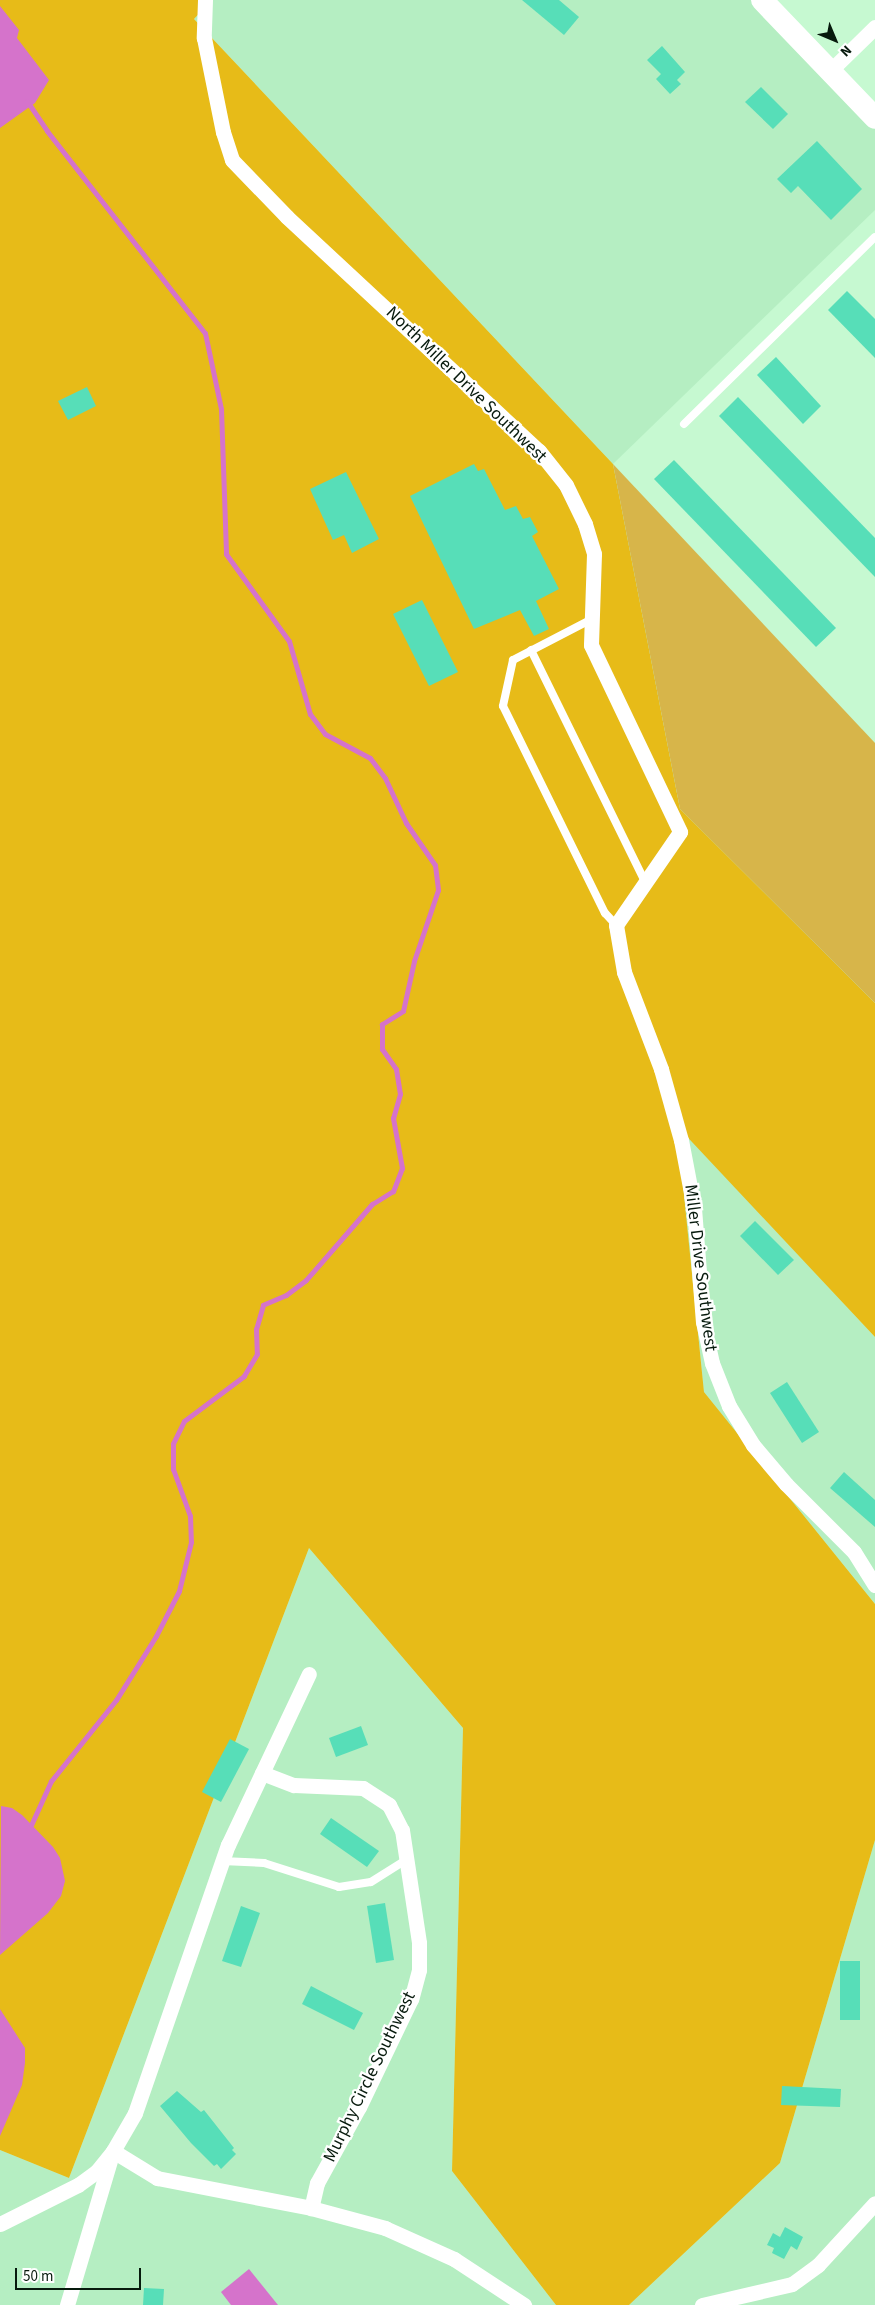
<!DOCTYPE html>
<html>
<head>
<meta charset="utf-8">
<style>
  body { margin:0 }
  #map { position:relative; width:875px; height:2305px; overflow:hidden; background:#c6f9d1; font-family:"Source Sans 3",sans-serif }
  div>[style] { position:absolute }
  .built>* { inset:0; background:#b5eec2 }
  .green>* { inset:0; background:#e7bb18 }
  .forest>* { inset:0; background:#d7b54a }
  .water>* { inset:0; background:#d573cb }
  .stream>* { height:5px; margin:-2.5px; padding:0 2.5px; transform-origin:2.5px; border-radius:2.5px; background:#d573cb }
  .building>* { inset:0; background:#57deb8 }
  .lane>* { height:8px; margin:-4px; padding:0 4px; transform-origin:4px; border-radius:4px; background:#fff }
  .street>* { height:15px; margin:-7.5px; padding:0 7.5px; transform-origin:7.5px; border-radius:7.5px; background:#fff }
  .secondary>* { height:22px; margin:-11px; padding:0 11px; transform-origin:11px; border-radius:11px; background:#fff }
  span { translate:-50% -50%; white-space:nowrap; text-align:center; line-height:1.15; -webkit-text-stroke:4.5px #fff; paint-order:stroke }
  .street-label { font-size:18px; color:#071a0d }
  .north { position:absolute; left:810px; top:15px; width:50px; height:50px; -webkit-text-stroke:4px #fff; paint-order:stroke; rotate:135deg; font-size:14px; font-weight:700; line-height:20px; text-align:center; color:#071a0d }
  .north::after { content:''; display:block; margin:auto; width:18px; height:22px; background:#071a0d; clip-path:polygon(50% 0,100% 100%,50% 72%,0 100%) }
  .scale { position:absolute; left:15px; top:2268px; width:126px; height:22px; box-sizing:border-box; border:2px solid #071a0d; border-top:0; padding-left:6px; font-size:15px; line-height:18px; white-space:nowrap; color:#071a0d; -webkit-text-stroke:4px #fff; paint-order:stroke }
</style>
</head>
<body>
<div id="map">
  <div class="built">
    <div style="clip-path:polygon(212px 0,763px 0,875px 115px,875px 210px,613px 464px,194px 19px)"></div>
    <div style="clip-path:polygon(677px 1125px,875px 1337px,875px 1604px,704px 1392px)"></div>
    <div style="clip-path:polygon(309px 1548px,463px 1728px,452px 2171px,556px 2305px,0 2305px,0 2150px,69px 2178px)"></div>
    <div style="clip-path:polygon(875px 1840px,875px 2305px,629px 2305px,780px 2163px)"></div>
  </div>
  <div class="green">
    <div style="clip-path:polygon(0 0,212px 0,194px 19px,613px 464px,680px 809px,875px 1003px,875px 1337px,677px 1126px,704px 1392px,875px 1604px,875px 1840px,780px 2163px,629px 2305px,556px 2305px,452px 2171px,463px 1728px,309px 1548px,69px 2178px,0 2150px)"></div>
  </div>
  <div class="forest">
    <div style="clip-path:polygon(613px 464px,875px 743px,875px 1003px,680px 809px)"></div>
  </div>
  <div class="water">
    <div style="clip-path:polygon(0 6px,19px 30px,17px 38px,49px 80px,35px 103px,0 128px)"></div>
    <div style="clip-path:polygon(1px 1806px,12px 1808px,22px 1815px,53px 1847px,60px 1858px,65px 1881px,61px 1896px,48px 1913px,0 1955px)"></div>
    <div style="clip-path:polygon(0 2009px,25px 2048px,25px 2063px,22px 2085px,0 2136px)"></div>
    <div style="clip-path:polygon(249px 2269px,278px 2305px,231px 2305px,221px 2292px)"></div>
  </div>
  <div class="stream">
    <div style="left:27px;top:101px;width:36px;rotate:56deg"></div>
    <div style="left:47px;top:131px;width:256px;rotate:52deg"></div>
    <div style="left:205px;top:333px;width:78px;rotate:78.1deg"></div>
    <div style="left:221px;top:409px;width:145px;rotate:88deg"></div>
    <div style="left:226px;top:554px;width:107px;rotate:54.1deg"></div>
    <div style="left:289px;top:641px;width:76px;rotate:74deg"></div>
    <div style="left:310px;top:714px;width:25px;rotate:53deg"></div>
    <div style="left:325px;top:734px;width:51px;rotate:28.1deg"></div>
    <div style="left:370px;top:758px;width:25px;rotate:53deg"></div>
    <div style="left:385px;top:778px;width:50px;rotate:65deg"></div>
    <div style="left:406px;top:823px;width:51px;rotate:55.4deg"></div>
    <div style="left:435px;top:865px;width:25px;rotate:83deg"></div>
    <div style="left:438px;top:890px;width:75px;rotate:108.7deg"></div>
    <div style="left:414px;top:961px;width:51px;rotate:102.4deg"></div>
    <div style="left:403px;top:1011px;width:25px;rotate:148deg"></div>
    <div style="left:382px;top:1024px;width:25px;rotate:90deg"></div>
    <div style="left:382px;top:1049px;width:24px;rotate:55deg"></div>
    <div style="left:396px;top:1069px;width:25px;rotate:81deg"></div>
    <div style="left:400px;top:1094px;width:25px;rotate:106deg"></div>
    <div style="left:393px;top:1118px;width:51px;rotate:79.8deg"></div>
    <div style="left:402px;top:1168px;width:25px;rotate:111deg"></div>
    <div style="left:393px;top:1191px;width:25px;rotate:148deg"></div>
    <div style="left:372px;top:1204px;width:101px;rotate:131deg"></div>
    <div style="left:306px;top:1280px;width:25px;rotate:143deg"></div>
    <div style="left:286px;top:1295px;width:25px;rotate:157deg"></div>
    <div style="left:263px;top:1305px;width:25px;rotate:106deg"></div>
    <div style="left:256px;top:1329px;width:25px;rotate:88deg"></div>
    <div style="left:257px;top:1354px;width:26px;rotate:121deg"></div>
    <div style="left:244px;top:1376px;width:75px;rotate:143.1deg"></div>
    <div style="left:184px;top:1421px;width:25px;rotate:116deg"></div>
    <div style="left:173px;top:1444px;width:25px;rotate:90deg"></div>
    <div style="left:173px;top:1469px;width:50px;rotate:70.1deg"></div>
    <div style="left:190px;top:1516px;width:26px;rotate:88deg"></div>
    <div style="left:191px;top:1542px;width:50px;rotate:103.8deg"></div>
    <div style="left:179px;top:1591px;width:51px;rotate:117.1deg"></div>
    <div style="left:156px;top:1636px;width:75px;rotate:122deg"></div>
    <div style="left:116px;top:1700px;width:104px;rotate:128.7deg"></div>
    <div style="left:51px;top:1781px;width:48px;rotate:114.4deg"></div>
  </div>
  <div class="building">
    <div style="clip-path:polygon(522px 0,559px 0,579px 17px,564px 35px)"></div>
    <div style="clip-path:polygon(662px 46px,685px 72px,677px 80px,681px 84px,670px 94px,656px 79px,661px 74px,647px 60px)"></div>
    <div style="clip-path:polygon(761px 87px,788px 114px,773px 129px,745px 102px)"></div>
    <div style="clip-path:polygon(817px 141px,862px 189px,831px 220px,798px 186px,791px 193px,777px 179px)"></div>
    <div style="clip-path:polygon(847px 291px,875px 319px,875px 358px,828px 310px)"></div>
    <div style="clip-path:polygon(776px 357px,821px 406px,803px 424px,757px 375px)"></div>
    <div style="clip-path:polygon(87px 387px,96px 406px,68px 420px,58px 401px)"></div>
    <div style="clip-path:polygon(738px 397px,875px 538px,875px 577px,719px 416px)"></div>
    <div style="clip-path:polygon(674px 460px,836px 628px,816px 647px,654px 479px)"></div>
    <div style="clip-path:polygon(474px 464px,478px 471px,484px 469px,505px 510px,516px 506px,523px 519px,530px 517px,538px 532px,532px 536px,559px 589px,536px 601px,549px 629px,534px 636px,520px 610px,474px 629px,410px 496px)"></div>
    <div style="clip-path:polygon(346px 472px,379px 539px,352px 553px,344px 535px,333px 540px,310px 489px)"></div>
    <div style="clip-path:polygon(422px 600px,458px 672px,429px 686px,393px 614px)"></div>
    <div style="clip-path:polygon(755px 1221px,794px 1260px,778px 1275px,740px 1236px)"></div>
    <div style="clip-path:polygon(787px 1382px,819px 1432px,802px 1443px,770px 1393px)"></div>
    <div style="clip-path:polygon(844px 1472px,875px 1500px,875px 1527px,830px 1488px)"></div>
    <div style="clip-path:polygon(361px 1726px,368px 1745px,336px 1757px,329px 1738px)"></div>
    <div style="clip-path:polygon(230px 1739px,249px 1749px,221px 1802px,202px 1792px)"></div>
    <div style="clip-path:polygon(331px 1818px,379px 1851px,367px 1867px,320px 1834px)"></div>
    <div style="clip-path:polygon(385px 1903px,394px 1960px,376px 1963px,367px 1906px)"></div>
    <div style="clip-path:polygon(241px 1906px,260px 1913px,241px 1967px,222px 1961px)"></div>
    <div style="clip-path:polygon(840px 1961px,860px 1961px,860px 2020px,840px 2020px)"></div>
    <div style="clip-path:polygon(311px 1986px,363px 2013px,354px 2030px,302px 2004px)"></div>
    <div style="clip-path:polygon(782px 2086px,841px 2089px,840px 2107px,781px 2105px)"></div>
    <div style="clip-path:polygon(177px 2091px,201px 2112px,204px 2110px,234px 2148px,232px 2150px,236px 2154px,221px 2169px,217px 2164px,214px 2166px,191px 2143px,160px 2106px)"></div>
    <div style="clip-path:polygon(785px 2227px,803px 2237px,797px 2250px,791px 2246px,784px 2259px,772px 2253px,774px 2248px,767px 2245px,773px 2233px,780px 2237px)"></div>
    <div style="clip-path:polygon(144px 2288px,164px 2289px,163px 2305px,143px 2305px)"></div>
  </div>
  <div class="lane">
    <div style="left:684px;top:424px;width:267px;rotate:-44.4deg"></div>
    <div style="left:592px;top:619px;width:89px;rotate:152.6deg"></div>
    <div style="left:513px;top:660px;width:47px;rotate:102.3deg"></div>
    <div style="left:503px;top:706px;width:231px;rotate:63.8deg"></div>
    <div style="left:605px;top:913px;width:16px;rotate:47deg"></div>
    <div style="left:531px;top:650px;width:258px;rotate:63.8deg"></div>
    <div style="left:222px;top:1861px;width:42px;rotate:2.7deg"></div>
    <div style="left:264px;top:1863px;width:79px;rotate:17.7deg"></div>
    <div style="left:339px;top:1887px;width:32px;rotate:-9deg"></div>
    <div style="left:371px;top:1882px;width:41px;rotate:-32.2deg"></div>
  </div>
  <div class="street">
    <div style="left:205px;top:0;width:38px;rotate:92deg"></div>
    <div style="left:204px;top:38px;width:96px;rotate:78.6deg"></div>
    <div style="left:223px;top:132px;width:29px;rotate:72deg"></div>
    <div style="left:232px;top:160px;width:79px;rotate:46deg"></div>
    <div style="left:287px;top:217px;width:344px;rotate:42.9deg"></div>
    <div style="left:539px;top:451px;width:43px;rotate:51.5deg"></div>
    <div style="left:566px;top:485px;width:43px;rotate:64deg"></div>
    <div style="left:585px;top:524px;width:31px;rotate:73deg"></div>
    <div style="left:594px;top:554px;width:91px;rotate:91.9deg"></div>
    <div style="left:591px;top:645px;width:207px;rotate:64.5deg"></div>
    <div style="left:680px;top:832px;width:113px;rotate:124.5deg"></div>
    <div style="left:616px;top:925px;width:48px;rotate:80.3deg"></div>
    <div style="left:624px;top:972px;width:104px;rotate:69.1deg"></div>
    <div style="left:661px;top:1069px;width:74px;rotate:74.3deg"></div>
    <div style="left:681px;top:1140px;width:69px;rotate:79.2deg"></div>
    <div style="left:694px;top:1208px;width:114px;rotate:85.5deg"></div>
    <div style="left:703px;top:1322px;width:42px;rotate:77.6deg"></div>
    <div style="left:712px;top:1363px;width:46px;rotate:68.4deg"></div>
    <div style="left:729px;top:1406px;width:46px;rotate:58.4deg"></div>
    <div style="left:753px;top:1445px;width:51px;rotate:49.8deg"></div>
    <div style="left:786px;top:1484px;width:96px;rotate:45deg"></div>
    <div style="left:854px;top:1552px;width:39px;rotate:58deg"></div>
    <div style="left:830px;top:71px;width:63px;rotate:-44.4deg"></div>
    <div style="left:262px;top:1773px;width:34px;rotate:21deg"></div>
    <div style="left:294px;top:1785px;width:69px;rotate:2.5deg"></div>
    <div style="left:363px;top:1788px;width:31px;rotate:33deg"></div>
    <div style="left:389px;top:1805px;width:28px;rotate:63deg"></div>
    <div style="left:402px;top:1830px;width:114px;rotate:81.4deg"></div>
    <div style="left:419px;top:1943px;width:27px;rotate:90deg"></div>
    <div style="left:419px;top:1970px;width:30px;rotate:105deg"></div>
    <div style="left:411px;top:1999px;width:120px;rotate:115.7deg"></div>
    <div style="left:359px;top:2107px;width:87px;rotate:118.9deg"></div>
    <div style="left:317px;top:2183px;width:26px;rotate:103deg"></div>
    <div style="left:113px;top:2151px;width:52px;rotate:31.5deg"></div>
    <div style="left:157px;top:2178px;width:157px;rotate:11deg"></div>
    <div style="left:311px;top:2208px;width:77px;rotate:15.1deg"></div>
    <div style="left:385px;top:2228px;width:76px;rotate:24.2deg"></div>
    <div style="left:454px;top:2259px;width:84px;rotate:33.3deg"></div>
    <div style="left:0;top:2224px;width:87px;rotate:-26.6deg"></div>
    <div style="left:78px;top:2185px;width:24px;rotate:-36deg"></div>
    <div style="left:97px;top:2171px;width:26px;rotate:-51deg"></div>
    <div style="left:113px;top:2151px;width:44px;rotate:-59.9deg"></div>
    <div style="left:135px;top:2113px;width:284px;rotate:-70.9deg"></div>
    <div style="left:228px;top:1845px;width:189px;rotate:-64.7deg"></div>
    <div style="left:67px;top:2305px;width:154px;rotate:-73.4deg"></div>
    <div style="left:702px;top:2305px;width:92px;rotate:-13.1deg"></div>
    <div style="left:792px;top:2284px;width:32px;rotate:-36deg"></div>
    <div style="left:818px;top:2265px;width:84px;rotate:-47.4deg"></div>
  </div>
  <div class="secondary">
    <div style="left:762px;top:0;width:163px;rotate:46.2deg"></div>
  </div>
  <div class="street-label">
    <span style="left:466px;top:385px;rotate:44deg">North Miller Drive Southwest</span>
    <span style="left:700px;top:1268px;rotate:83deg">Miller Drive Southwest</span>
    <span style="left:370px;top:2077px;rotate:-64deg">Murphy Circle Southwest</span>
  </div>
  <div class="north">N</div>
  <div class="scale">50 m</div>
</div>
</body>
</html>
